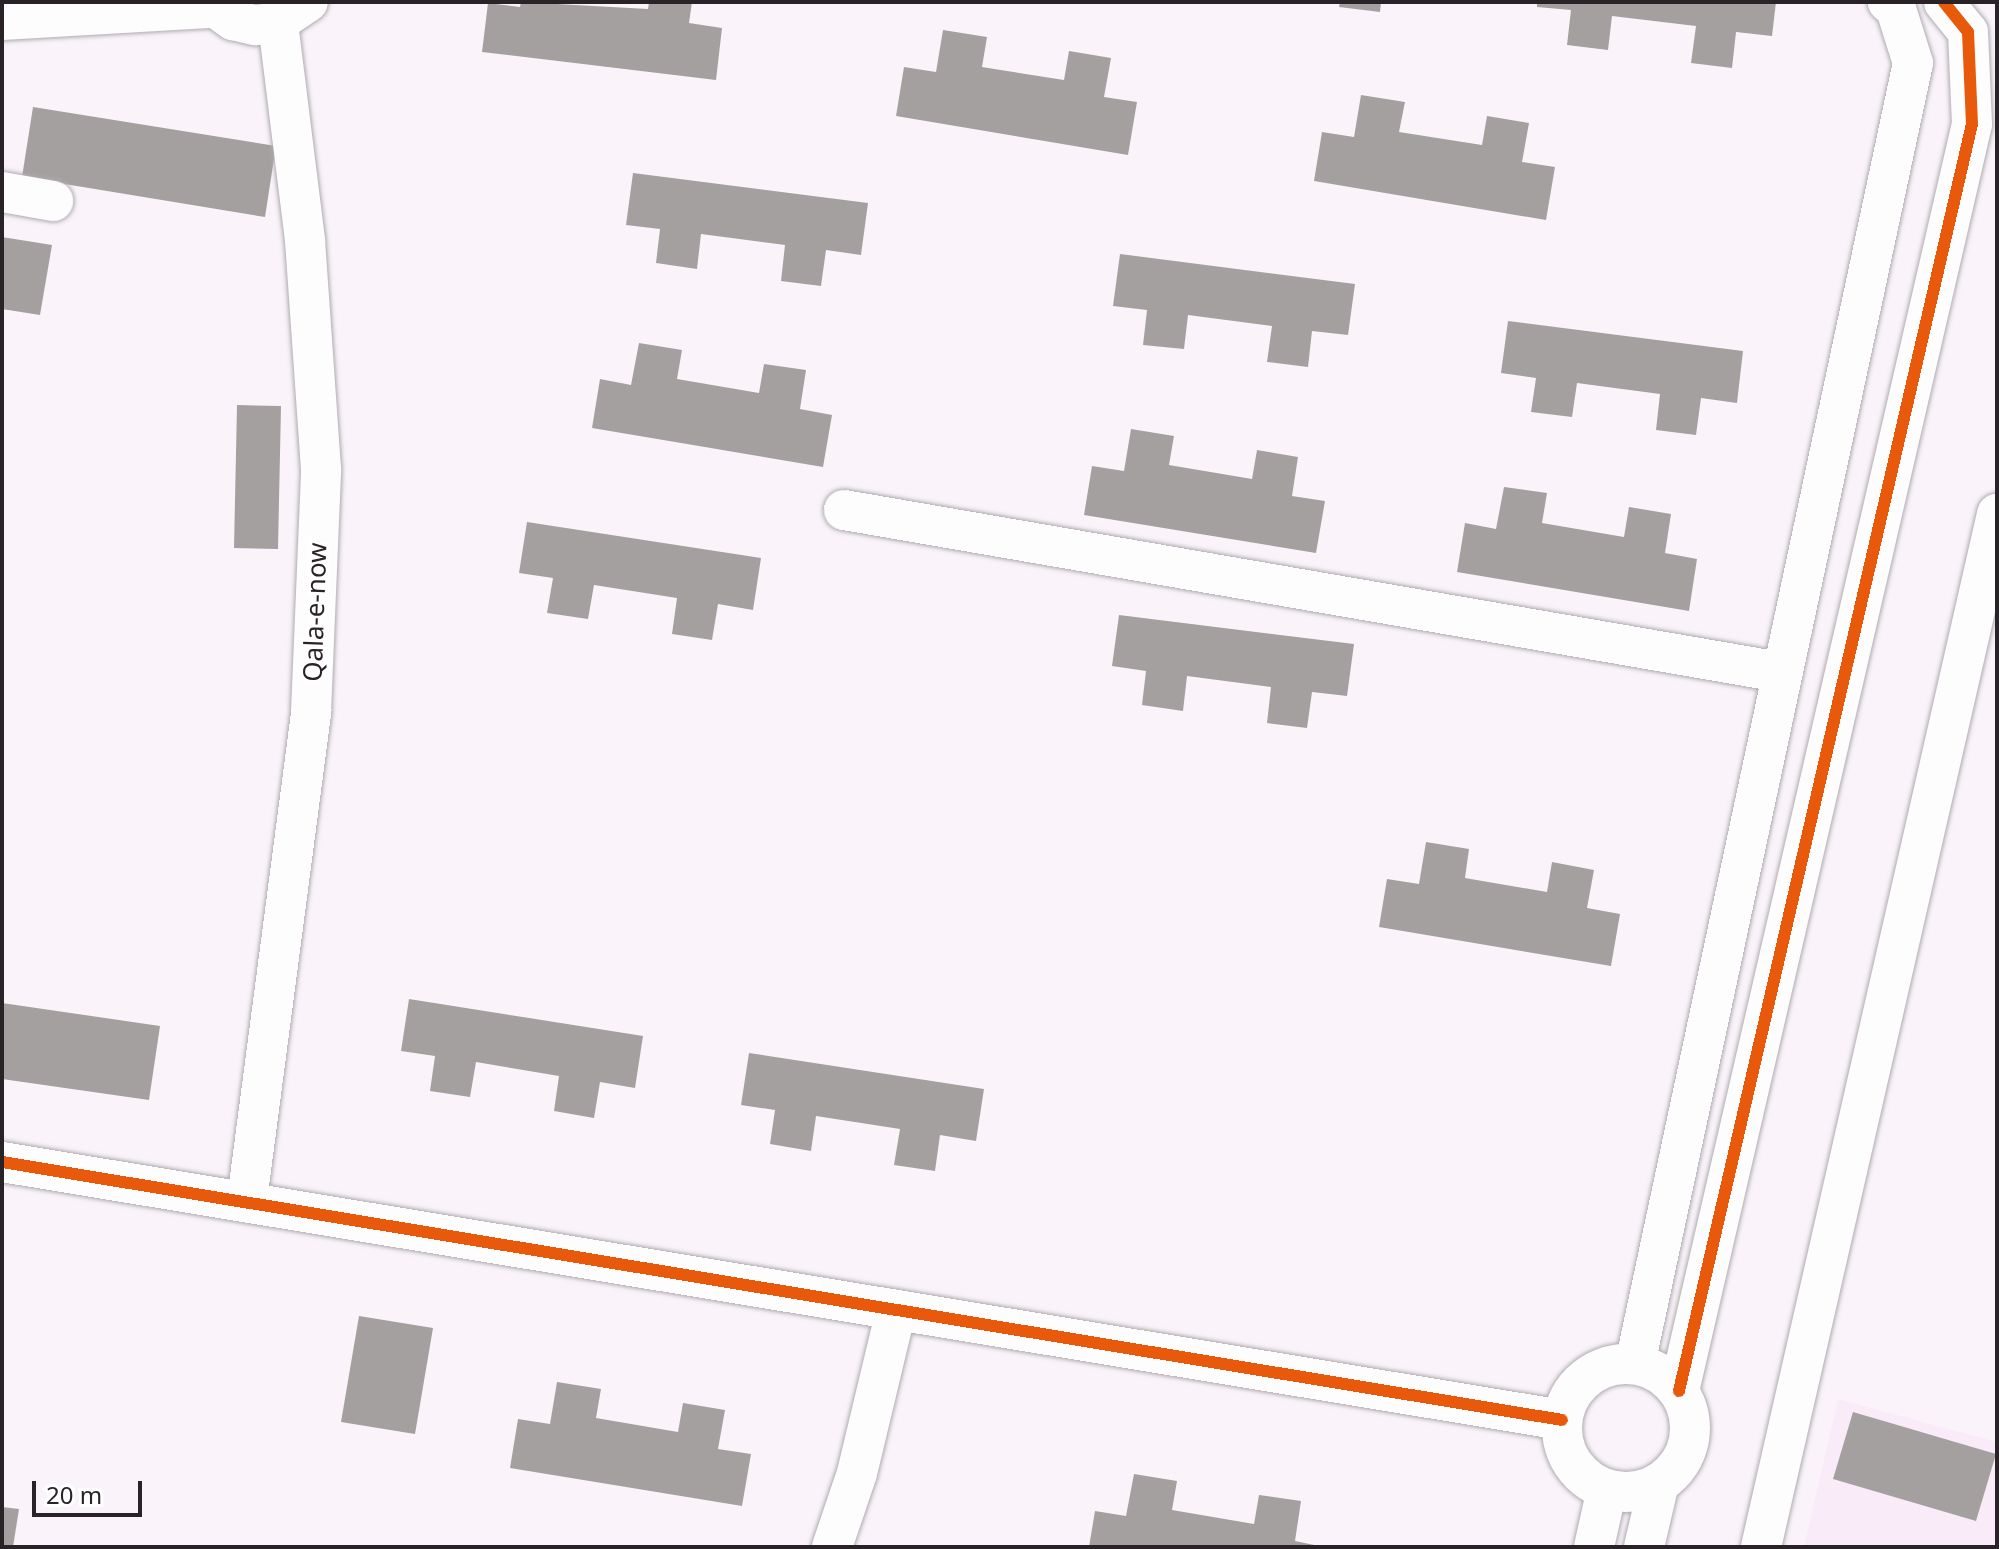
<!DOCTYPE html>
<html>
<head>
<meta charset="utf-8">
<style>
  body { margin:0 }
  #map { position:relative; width:1999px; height:1549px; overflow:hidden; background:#faf4fa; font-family:"Noto Sans",sans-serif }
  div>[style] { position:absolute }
  .built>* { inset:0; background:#faebf8 }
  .building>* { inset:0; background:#a4a0a0 }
  .roads { filter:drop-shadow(0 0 2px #b0abb0) drop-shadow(0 0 2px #b0abb0) }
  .street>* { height:40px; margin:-20px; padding:0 20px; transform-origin:20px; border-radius:20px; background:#fefdfe }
  .street>.ring { margin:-20px; padding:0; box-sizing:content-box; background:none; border:40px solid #fefdfe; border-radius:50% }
  .cycleway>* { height:12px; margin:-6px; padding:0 6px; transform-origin:6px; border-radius:6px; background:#e8590c }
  span { translate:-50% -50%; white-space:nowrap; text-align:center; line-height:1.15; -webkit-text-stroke:8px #fff; paint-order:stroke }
  .street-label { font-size:26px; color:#292328 }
  .frame { position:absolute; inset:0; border:4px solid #292328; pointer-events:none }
  .scale { position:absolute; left:32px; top:1481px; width:110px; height:36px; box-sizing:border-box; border:4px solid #292328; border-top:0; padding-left:10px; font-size:24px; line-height:28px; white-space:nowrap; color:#292328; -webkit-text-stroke:6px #fff; paint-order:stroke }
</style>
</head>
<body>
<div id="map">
  <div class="built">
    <div style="clip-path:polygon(1838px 1399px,1997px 1442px,1997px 1547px,1804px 1547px)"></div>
  </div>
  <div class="building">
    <div style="clip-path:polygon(521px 2px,648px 9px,649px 2px,692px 2px,689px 23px,722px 28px,716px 80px,482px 52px,488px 3px,520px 7px)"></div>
    <div style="clip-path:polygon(1340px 2px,1381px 2px,1380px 12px,1339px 7px)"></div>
    <div style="clip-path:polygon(1537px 2px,1776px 2px,1772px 36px,1736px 32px,1732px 68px,1691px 63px,1696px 26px,1612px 16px,1608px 50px,1567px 45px,1571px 10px,1537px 7px)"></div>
    <div style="clip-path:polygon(943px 30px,987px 37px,982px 67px,1064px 80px,1069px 51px,1111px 58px,1104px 97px,1137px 102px,1128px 155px,896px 116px,904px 67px,936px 72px)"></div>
    <div style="clip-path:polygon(1361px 95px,1405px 102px,1399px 132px,1482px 145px,1487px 116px,1529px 123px,1522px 162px,1555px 167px,1546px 220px,1314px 181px,1322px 132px,1354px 137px)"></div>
    <div style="clip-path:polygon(33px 107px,276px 146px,265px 217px,22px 177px)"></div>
    <div style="clip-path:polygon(633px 173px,868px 203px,861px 255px,826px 250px,821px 286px,781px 281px,785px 245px,701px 234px,697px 269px,656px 263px,660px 229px,626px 225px)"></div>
    <div style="clip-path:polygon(2px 237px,52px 245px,40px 315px,2px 309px)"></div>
    <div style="clip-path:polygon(1120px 254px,1355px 284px,1348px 335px,1312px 331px,1308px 367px,1267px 362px,1272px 326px,1188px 315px,1184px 349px,1143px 345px,1147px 310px,1113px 306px)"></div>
    <div style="clip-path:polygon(1508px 321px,1743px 351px,1737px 403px,1701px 398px,1696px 435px,1656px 430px,1660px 394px,1577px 383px,1572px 417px,1531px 412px,1536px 378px,1501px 373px)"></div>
    <div style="clip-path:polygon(639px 343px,682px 350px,677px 379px,759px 393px,764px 364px,806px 370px,800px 409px,832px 415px,823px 467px,592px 428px,600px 379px,631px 385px)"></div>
    <div style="clip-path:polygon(237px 405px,281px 406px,278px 549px,234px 548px)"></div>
    <div style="clip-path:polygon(1131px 429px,1174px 436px,1169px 465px,1252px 479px,1257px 450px,1298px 457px,1292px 496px,1325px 501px,1316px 553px,1084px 515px,1092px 466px,1124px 471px)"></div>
    <div style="clip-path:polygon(1504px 487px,1547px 493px,1542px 523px,1624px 537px,1629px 507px,1671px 514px,1665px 553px,1697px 559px,1689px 611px,1457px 572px,1465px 523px,1496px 529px)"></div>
    <div style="clip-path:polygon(527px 522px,761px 558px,753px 610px,718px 604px,712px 640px,672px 634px,677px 598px,594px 585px,588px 619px,547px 613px,553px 578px,519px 573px)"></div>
    <div style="clip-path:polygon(1119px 615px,1354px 644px,1347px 696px,1312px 692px,1307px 728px,1267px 723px,1271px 687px,1187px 676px,1183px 711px,1142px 705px,1146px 671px,1112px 666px)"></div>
    <div style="clip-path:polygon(1426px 842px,1469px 849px,1465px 878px,1547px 892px,1552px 862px,1594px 870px,1587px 908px,1620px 914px,1611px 966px,1379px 927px,1387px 879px,1419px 884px)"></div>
    <div style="clip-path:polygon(409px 999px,643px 1036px,635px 1088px,600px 1082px,594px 1118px,554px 1111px,559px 1076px,476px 1062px,470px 1097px,430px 1091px,435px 1056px,401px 1051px)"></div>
    <div style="clip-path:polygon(2px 1003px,160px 1026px,149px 1100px,2px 1079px)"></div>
    <div style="clip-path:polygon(749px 1053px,984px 1089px,976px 1141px,940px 1135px,935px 1171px,894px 1165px,900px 1129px,816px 1116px,811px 1151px,770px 1144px,775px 1110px,741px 1105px)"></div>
    <div style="clip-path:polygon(359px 1316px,433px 1328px,415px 1434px,341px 1422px)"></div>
    <div style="clip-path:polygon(557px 1382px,601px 1389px,596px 1418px,678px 1432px,683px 1403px,725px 1410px,718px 1449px,751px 1454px,742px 1506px,510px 1468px,518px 1419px,550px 1424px)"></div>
    <div style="clip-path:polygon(1853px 1412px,1996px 1454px,1976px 1521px,1833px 1479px)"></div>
    <div style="clip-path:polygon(1134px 1474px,1177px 1481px,1172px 1510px,1254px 1524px,1259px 1495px,1301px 1501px,1295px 1541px,1324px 1547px,1089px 1547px,1095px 1511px,1126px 1516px)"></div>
    <div style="clip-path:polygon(2px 1507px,19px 1509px,13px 1547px,2px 1547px)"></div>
  </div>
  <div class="roads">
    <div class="street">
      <div style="left:208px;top:2px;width:31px;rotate:36deg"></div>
      <div style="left:233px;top:20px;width:23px;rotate:13deg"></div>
      <div style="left:255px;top:25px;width:23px;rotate:-7deg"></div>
      <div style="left:278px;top:22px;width:36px;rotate:-34deg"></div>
      <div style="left:2px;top:20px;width:211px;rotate:-3.3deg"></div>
      <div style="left:2px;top:192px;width:52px;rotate:10deg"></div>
      <div style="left:844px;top:510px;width:950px;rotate:9.82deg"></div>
      <div style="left:2px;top:1162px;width:1581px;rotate:9.39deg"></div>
      <div style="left:247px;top:1200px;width:492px;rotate:-82.5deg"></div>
      <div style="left:311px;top:712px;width:243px;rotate:-87.6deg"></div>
      <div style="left:321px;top:469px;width:230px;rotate:-94deg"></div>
      <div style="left:305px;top:240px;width:220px;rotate:-97.1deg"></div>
      <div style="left:1635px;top:1364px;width:1330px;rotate:-77.94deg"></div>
      <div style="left:1913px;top:63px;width:57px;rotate:-107.5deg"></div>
      <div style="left:1896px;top:9px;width:11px;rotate:-139deg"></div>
      <div class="ring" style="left:1562px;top:1364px;width:88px;height:88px"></div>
      <div style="left:1679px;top:1391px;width:1300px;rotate:-76.98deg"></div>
      <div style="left:1972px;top:124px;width:92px;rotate:-92.5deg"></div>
      <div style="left:1968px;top:32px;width:38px;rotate:-129deg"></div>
      <div style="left:832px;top:1547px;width:78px;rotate:-71.3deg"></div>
      <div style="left:857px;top:1473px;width:168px;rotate:-76.5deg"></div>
      <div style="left:1594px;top:1547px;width:59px;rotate:-77.4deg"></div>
      <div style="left:1644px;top:1547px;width:66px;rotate:-76.8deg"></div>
      <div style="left:1761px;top:1547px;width:1060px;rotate:-77.13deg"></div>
    </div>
  </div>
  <div class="cycleway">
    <div style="left:2px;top:1162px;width:1581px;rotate:9.39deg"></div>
    <div style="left:1679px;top:1391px;width:1300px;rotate:-76.98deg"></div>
    <div style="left:1972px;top:124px;width:92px;rotate:-92.5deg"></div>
    <div style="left:1968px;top:32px;width:38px;rotate:-129deg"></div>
  </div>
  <div class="street-label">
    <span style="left:315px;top:612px;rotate:-88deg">Qala-e-now</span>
  </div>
  <div class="frame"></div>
  <div class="scale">20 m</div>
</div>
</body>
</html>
